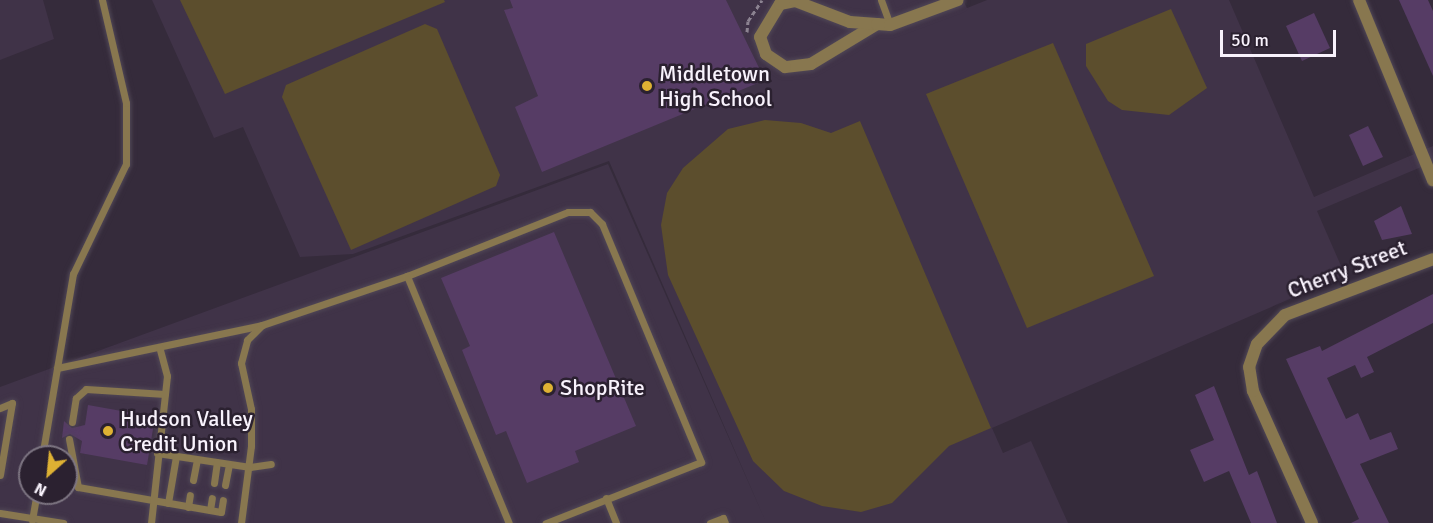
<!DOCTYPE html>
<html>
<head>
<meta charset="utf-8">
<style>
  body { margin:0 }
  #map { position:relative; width:1433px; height:523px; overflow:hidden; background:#352b3b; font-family:Signika,sans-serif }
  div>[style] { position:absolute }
  .built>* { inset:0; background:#403348 }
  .green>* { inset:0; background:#5c4e2d }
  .building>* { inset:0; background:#563c65 }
  .path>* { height:3px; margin-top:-1.5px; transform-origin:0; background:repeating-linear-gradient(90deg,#8c8391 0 4.5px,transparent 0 7.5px) }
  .roads { filter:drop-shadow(0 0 2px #504756) drop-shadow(0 0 2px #504756) }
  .lane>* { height:7px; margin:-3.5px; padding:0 3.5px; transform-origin:3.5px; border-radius:3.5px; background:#88774f }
  .street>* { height:12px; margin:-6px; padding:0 6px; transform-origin:6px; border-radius:6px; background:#88774f }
  .dots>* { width:16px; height:16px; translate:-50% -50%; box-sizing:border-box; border:3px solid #2b2130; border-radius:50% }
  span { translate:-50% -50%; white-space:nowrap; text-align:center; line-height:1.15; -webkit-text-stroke:5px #2b2130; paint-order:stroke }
  .poi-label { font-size:22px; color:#f8f2fc }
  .left { translate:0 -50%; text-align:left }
  .street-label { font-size:22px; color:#f8f2fc }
  .north { position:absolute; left:18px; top:445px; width:60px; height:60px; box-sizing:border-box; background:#2b2130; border:2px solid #7d7582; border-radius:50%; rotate:207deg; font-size:16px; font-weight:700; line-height:24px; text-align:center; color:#f8f2fc }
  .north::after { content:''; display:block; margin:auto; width:21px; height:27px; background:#deb133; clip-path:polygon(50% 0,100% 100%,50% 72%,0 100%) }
  .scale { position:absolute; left:1220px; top:30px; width:116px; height:27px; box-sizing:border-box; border:3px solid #f8f2fc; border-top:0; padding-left:8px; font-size:18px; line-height:21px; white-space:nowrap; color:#f8f2fc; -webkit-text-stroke:4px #2b2130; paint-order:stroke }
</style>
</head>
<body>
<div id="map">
  <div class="built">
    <div style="clip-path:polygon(0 0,43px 0,54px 39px,0 60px)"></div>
    <div style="clip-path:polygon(152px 0,963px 0,967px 8px,987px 0,1229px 0,1314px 197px,1433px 146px,1433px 162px,1317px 211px,1345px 275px,992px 428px,1003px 453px,1031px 441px,1068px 523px,39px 523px,41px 493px,66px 493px,66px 457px,30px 457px,30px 493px,38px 493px,33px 523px,0 523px,0 387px,608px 164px,765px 520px,609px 161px,353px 254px,300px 257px,243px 127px,214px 138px)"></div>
  </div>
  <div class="green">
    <div style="clip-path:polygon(180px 0,444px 0,445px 2px,225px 94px)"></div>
    <div style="clip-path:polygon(1171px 9px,1207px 88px,1169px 115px,1122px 110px,1108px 101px,1086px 66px,1086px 44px)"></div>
    <div style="clip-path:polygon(425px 24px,437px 29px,500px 175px,496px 186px,351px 250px,282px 97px,286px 85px)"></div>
    <div style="clip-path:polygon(1053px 43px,1154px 276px,1027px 328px,926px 94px)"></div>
    <div style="clip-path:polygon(765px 120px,801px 123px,831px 133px,860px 121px,991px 428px,949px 446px,892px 503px,861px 512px,822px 506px,784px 491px,753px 461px,668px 275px,661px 225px,667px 193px,683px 168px,728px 129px)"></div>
  </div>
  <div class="building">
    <div style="clip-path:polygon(510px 0,726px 0,765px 80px,542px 172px,515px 107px,538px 96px,504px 10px,513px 8px)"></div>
    <div style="clip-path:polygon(1399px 0,1428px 0,1433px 11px,1433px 76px)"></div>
    <div style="clip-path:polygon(1314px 13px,1330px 48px,1302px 61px,1286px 26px)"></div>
    <div style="clip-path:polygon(1368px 126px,1383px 157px,1363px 166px,1349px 135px)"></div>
    <div style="clip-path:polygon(1401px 206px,1412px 234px,1382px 240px,1374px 221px)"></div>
    <div style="clip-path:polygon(554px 232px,636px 426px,575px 451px,579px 462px,527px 483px,506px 431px,496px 435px,462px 350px,470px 346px,441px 278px)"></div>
    <div style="clip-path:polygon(1433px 294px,1433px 323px,1367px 357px,1374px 372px,1361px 378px,1355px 365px,1327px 378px,1346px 419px,1358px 413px,1370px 440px,1391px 432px,1398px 449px,1360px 464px,1389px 523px,1351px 523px,1359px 519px,1286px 359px,1320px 346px,1322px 351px)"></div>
    <div style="clip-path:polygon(1214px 386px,1249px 475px,1257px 471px,1277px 523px,1251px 523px,1229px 471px,1204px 482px,1190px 450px,1214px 440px,1195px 395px)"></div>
    <div style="clip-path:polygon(88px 405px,155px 417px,147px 465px,80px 453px,82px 441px,70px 434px,62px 438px,64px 421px,72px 428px,85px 425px)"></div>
  </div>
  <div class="path">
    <div style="left:747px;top:32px;width:11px;rotate:-85deg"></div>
    <div style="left:748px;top:21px;width:25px;rotate:-56deg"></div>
  </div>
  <div class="roads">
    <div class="lane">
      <div style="left:881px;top:0;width:27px;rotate:70deg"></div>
      <div style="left:407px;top:276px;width:173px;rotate:-21.7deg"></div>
      <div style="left:568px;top:212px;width:22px"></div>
      <div style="left:590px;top:212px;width:17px;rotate:45deg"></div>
      <div style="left:602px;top:224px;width:258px;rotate:67.4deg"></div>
      <div style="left:701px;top:462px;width:167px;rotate:158.5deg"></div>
      <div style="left:57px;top:368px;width:209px;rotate:-11.8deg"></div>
      <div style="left:0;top:408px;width:13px;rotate:-23deg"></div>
      <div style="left:12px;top:403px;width:73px;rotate:99.5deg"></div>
      <div style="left:72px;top:422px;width:24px;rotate:-81deg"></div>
      <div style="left:76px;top:398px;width:13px;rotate:-42deg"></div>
      <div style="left:86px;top:389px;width:79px;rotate:3.6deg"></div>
      <div style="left:69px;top:439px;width:49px;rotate:79.4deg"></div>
      <div style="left:78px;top:487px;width:145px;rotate:9.9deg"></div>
      <div style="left:221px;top:512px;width:12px;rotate:-81deg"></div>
      <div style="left:157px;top:453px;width:94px;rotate:8.6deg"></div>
      <div style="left:250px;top:467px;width:21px;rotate:-8deg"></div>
      <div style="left:42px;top:457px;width:186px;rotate:-80.4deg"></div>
      <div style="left:73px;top:274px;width:122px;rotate:-64.3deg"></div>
      <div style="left:126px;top:164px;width:61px;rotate:-90deg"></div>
      <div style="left:126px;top:103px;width:106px;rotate:-103.1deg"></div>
      <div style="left:193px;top:480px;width:21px;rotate:-79deg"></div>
      <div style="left:214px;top:483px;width:21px;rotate:-82deg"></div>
      <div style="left:225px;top:485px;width:21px;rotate:-79deg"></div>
      <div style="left:606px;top:498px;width:27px;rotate:68deg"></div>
      <div style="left:168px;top:503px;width:48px;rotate:-80.3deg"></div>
      <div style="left:188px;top:507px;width:12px;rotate:-81deg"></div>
      <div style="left:210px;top:510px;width:12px;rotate:-81deg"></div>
      <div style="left:0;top:513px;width:64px;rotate:9deg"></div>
      <div style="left:32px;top:520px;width:27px;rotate:-80deg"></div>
      <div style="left:151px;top:523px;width:148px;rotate:-83.8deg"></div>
      <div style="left:167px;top:376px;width:30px;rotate:-105deg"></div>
      <div style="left:241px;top:523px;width:78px;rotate:-82.6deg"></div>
      <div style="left:251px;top:446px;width:37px;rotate:-90deg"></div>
      <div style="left:251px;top:409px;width:47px;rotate:-102.3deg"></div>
      <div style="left:241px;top:363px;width:24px;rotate:-75deg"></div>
      <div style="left:247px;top:340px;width:21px;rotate:-45deg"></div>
      <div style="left:262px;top:325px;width:153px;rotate:-18.7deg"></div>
      <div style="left:407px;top:276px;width:267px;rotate:67.6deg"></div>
      <div style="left:710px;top:523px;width:14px;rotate:-21deg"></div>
      <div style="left:723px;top:518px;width:5px;rotate:68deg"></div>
    </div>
    <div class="street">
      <div style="left:1359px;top:0;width:195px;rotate:67.7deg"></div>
      <div style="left:877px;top:24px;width:77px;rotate:148.8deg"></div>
      <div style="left:811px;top:64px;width:26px;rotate:173deg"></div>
      <div style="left:785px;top:67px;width:23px;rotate:-146deg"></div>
      <div style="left:766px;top:54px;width:18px;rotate:-109deg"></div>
      <div style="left:760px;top:37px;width:39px;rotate:-59deg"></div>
      <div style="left:780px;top:4px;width:15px;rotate:-11deg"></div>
      <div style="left:795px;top:1px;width:59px;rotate:20.9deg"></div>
      <div style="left:850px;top:22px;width:27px;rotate:4deg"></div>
      <div style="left:877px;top:24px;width:13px;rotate:4deg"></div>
      <div style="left:890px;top:25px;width:72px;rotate:-20.2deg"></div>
      <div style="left:1312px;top:523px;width:145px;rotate:-114.1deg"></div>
      <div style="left:1253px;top:391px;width:24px;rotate:-99deg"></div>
      <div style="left:1249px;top:367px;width:24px;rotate:-71deg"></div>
      <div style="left:1257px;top:344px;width:40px;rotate:-46deg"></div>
      <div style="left:1285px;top:315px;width:158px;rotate:-20.7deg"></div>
    </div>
  </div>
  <div class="dots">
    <div style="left:647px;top:86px;background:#deb133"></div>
    <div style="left:548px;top:388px;background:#deb133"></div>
    <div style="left:108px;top:431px;background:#deb133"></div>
  </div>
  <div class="poi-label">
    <span class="left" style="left:659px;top:86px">Middletown<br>High School</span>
    <span class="left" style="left:560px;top:388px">ShopRite</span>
    <span class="left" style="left:120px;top:431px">Hudson Valley<br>Credit Union</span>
  </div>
  <div class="street-label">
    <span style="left:1347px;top:269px;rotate:-21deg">Cherry Street</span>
  </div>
  <div class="north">N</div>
  <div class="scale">50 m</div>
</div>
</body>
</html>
